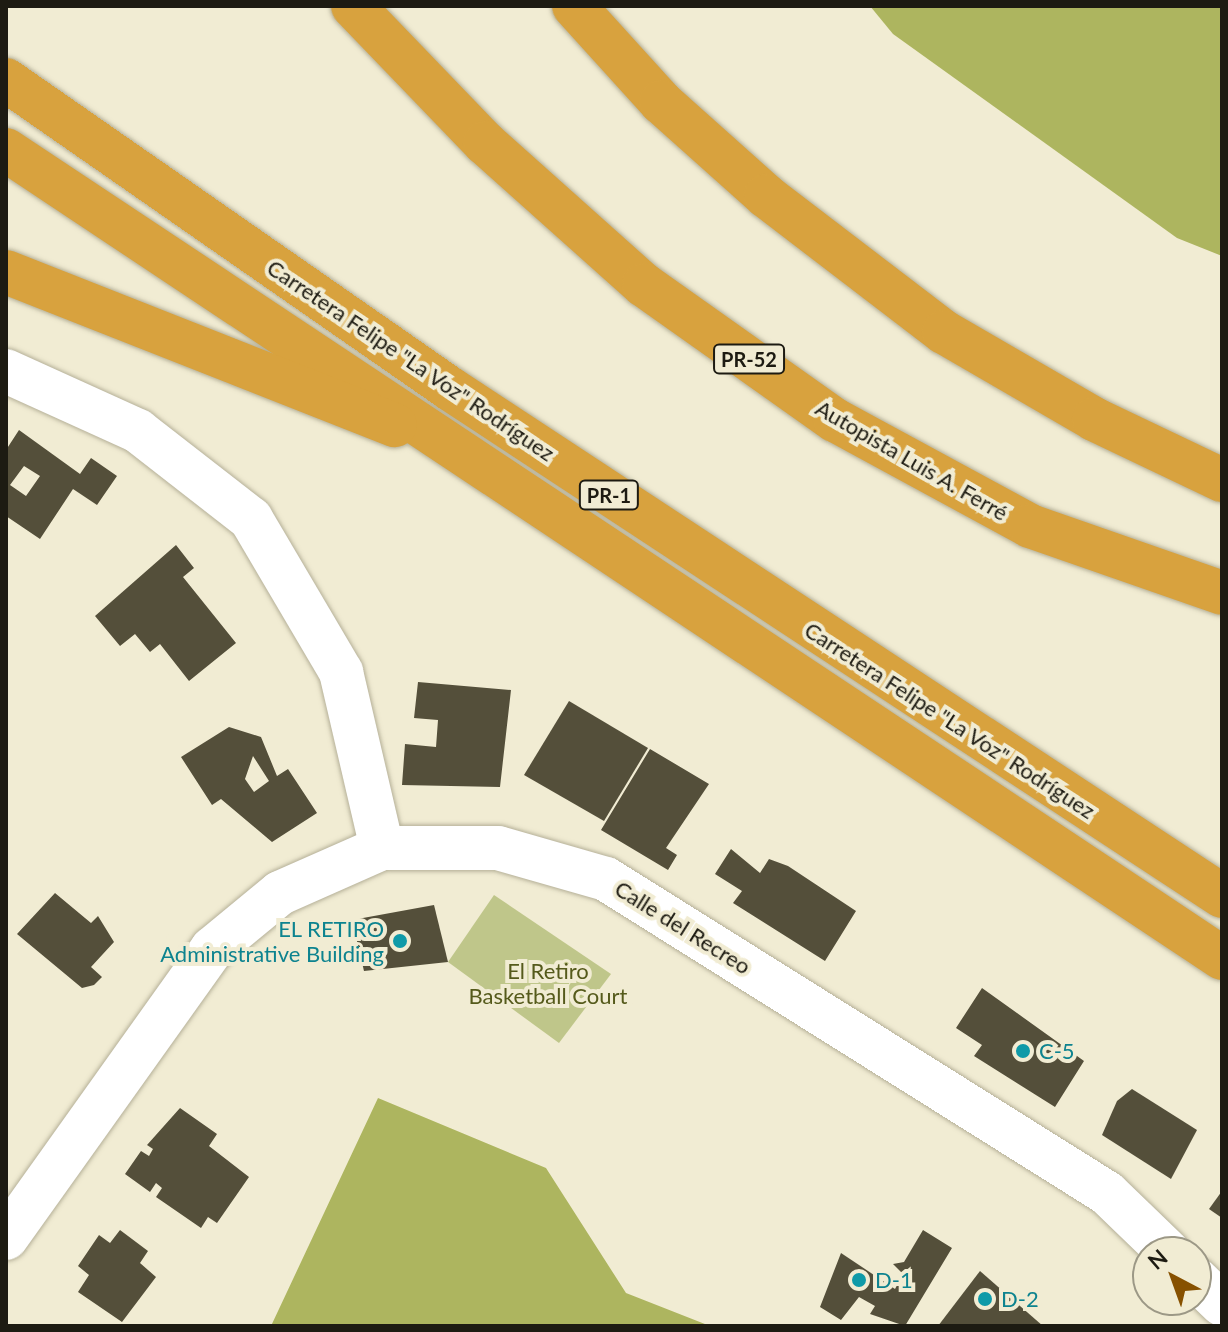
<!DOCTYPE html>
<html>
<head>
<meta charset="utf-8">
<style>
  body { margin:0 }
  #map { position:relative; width:1228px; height:1332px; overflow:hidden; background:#f1ecd3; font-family:Lato,sans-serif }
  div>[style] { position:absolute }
  .green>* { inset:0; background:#bfc68a }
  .forest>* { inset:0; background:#adb55f }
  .building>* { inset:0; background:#544f3a }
  .roads { filter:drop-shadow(0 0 2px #b5b098) drop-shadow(0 0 2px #b5b098) }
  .minor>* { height:44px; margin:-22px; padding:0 22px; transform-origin:22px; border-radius:22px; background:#fff }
  .highway>* { height:44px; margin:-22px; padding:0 22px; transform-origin:22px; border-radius:22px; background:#d8a23e }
  .dots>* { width:22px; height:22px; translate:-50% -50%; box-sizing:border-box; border:4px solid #f1ecd3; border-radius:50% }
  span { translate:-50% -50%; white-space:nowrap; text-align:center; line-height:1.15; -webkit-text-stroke:8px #f1ecd3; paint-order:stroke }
  .shield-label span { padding:2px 6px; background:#f1ecd3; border:2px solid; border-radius:6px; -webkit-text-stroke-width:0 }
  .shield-label { font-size:20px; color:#1d1b12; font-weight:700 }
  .street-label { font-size:22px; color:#1d1b12 }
  .culture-label { font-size:22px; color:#0d838f }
  .right { translate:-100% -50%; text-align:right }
  .left { translate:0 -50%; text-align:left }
  .park-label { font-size:22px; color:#555a1b }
  .frame { position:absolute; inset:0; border:8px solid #1d1b12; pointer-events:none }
  .north { position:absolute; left:1132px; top:1236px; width:80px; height:80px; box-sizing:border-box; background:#f1ecd3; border:2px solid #9c9886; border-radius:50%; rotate:319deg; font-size:22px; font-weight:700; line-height:32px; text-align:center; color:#1d1b12 }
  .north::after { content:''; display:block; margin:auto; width:28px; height:36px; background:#875100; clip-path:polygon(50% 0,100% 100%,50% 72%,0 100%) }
</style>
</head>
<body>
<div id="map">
  <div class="green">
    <div style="clip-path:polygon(494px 895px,611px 974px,559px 1043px,448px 962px)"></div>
  </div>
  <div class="forest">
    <div style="clip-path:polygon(870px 6px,1222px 6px,1222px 256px,1177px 238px,893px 34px)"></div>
    <div style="clip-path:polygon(378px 1098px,546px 1168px,626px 1293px,710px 1326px,271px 1326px)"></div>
  </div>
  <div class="building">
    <div style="clip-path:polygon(evenodd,19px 430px,80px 474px,91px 458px,117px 476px,97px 505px,73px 489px,40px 539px,6px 516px,6px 450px,19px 430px,24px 466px,40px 476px,26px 496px,10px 485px,24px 466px)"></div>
    <div style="clip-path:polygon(176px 545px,194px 568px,183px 577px,236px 643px,189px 681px,160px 644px,150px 652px,135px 634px,120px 646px,95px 616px)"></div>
    <div style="clip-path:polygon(418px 682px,511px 690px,500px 787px,402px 785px,405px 744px,436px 747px,438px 720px,414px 718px)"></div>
    <div style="clip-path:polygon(569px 701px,648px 748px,604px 821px,524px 775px)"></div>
    <div style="clip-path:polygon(evenodd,229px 727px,261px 737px,277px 776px,288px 769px,317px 813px,272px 842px,221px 799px,212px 805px,181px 757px,229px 727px,253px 756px,269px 781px,254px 792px,245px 779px,253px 756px)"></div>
    <div style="clip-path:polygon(650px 749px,709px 784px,666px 848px,677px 855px,668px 870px,601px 830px)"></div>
    <div style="clip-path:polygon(731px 849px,760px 873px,769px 859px,788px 866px,856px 911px,825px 961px,733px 903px,742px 891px,715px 874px)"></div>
    <div style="clip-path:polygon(55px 893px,91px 923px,98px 916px,114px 942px,91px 967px,102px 977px,94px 985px,82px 988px,17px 934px)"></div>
    <div style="clip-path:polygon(434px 905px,448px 962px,364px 971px,352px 920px)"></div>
    <div style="clip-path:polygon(982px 988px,1084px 1061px,1055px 1107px,974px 1056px,982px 1045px,956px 1028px)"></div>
    <div style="clip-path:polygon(1132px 1089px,1197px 1130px,1171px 1179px,1102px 1135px,1117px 1101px)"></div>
    <div style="clip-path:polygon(180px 1108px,217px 1134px,209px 1146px,249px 1177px,217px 1223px,208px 1217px,201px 1228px,156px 1197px,162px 1188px,156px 1183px,150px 1192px,125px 1174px,141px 1151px,149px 1156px,153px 1149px,147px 1145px)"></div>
    <div style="clip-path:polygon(1222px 1191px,1222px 1218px,1209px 1209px)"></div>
    <div style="clip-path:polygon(120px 1230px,148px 1251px,140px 1263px,156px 1277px,122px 1322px,78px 1292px,89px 1275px,78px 1266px,99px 1235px,110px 1243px)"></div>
    <div style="clip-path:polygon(923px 1230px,952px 1248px,905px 1326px,870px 1314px,875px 1306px,859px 1297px,841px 1320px,820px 1307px,841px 1253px,895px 1289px,903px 1274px,893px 1264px,904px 1262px)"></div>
    <div style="clip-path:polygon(980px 1271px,1043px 1326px,938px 1326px)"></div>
  </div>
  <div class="roads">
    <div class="minor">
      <div style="left:6px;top:371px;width:145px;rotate:24.4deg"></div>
      <div style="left:138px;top:431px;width:143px;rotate:37.9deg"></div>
      <div style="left:251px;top:519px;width:178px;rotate:59.5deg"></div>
      <div style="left:341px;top:672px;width:181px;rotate:76.9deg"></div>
      <div style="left:6px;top:1238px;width:355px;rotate:-54.5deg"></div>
      <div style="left:212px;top:949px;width:88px;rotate:-39.5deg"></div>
      <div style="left:280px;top:893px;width:111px;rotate:-23.8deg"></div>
      <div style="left:382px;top:848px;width:116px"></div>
      <div style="left:498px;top:848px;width:112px;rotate:16deg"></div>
      <div style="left:606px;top:879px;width:591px;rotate:32.08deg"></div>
      <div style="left:1107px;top:1193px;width:85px;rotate:44deg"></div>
      <div style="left:1196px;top:1279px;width:36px;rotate:44deg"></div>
    </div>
    <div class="highway">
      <div style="left:353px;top:6px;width:190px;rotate:46.1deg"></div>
      <div style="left:485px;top:143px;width:213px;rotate:41.8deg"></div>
      <div style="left:644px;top:285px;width:234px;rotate:35.3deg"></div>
      <div style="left:835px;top:420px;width:222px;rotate:28.5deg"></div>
      <div style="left:1030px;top:526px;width:203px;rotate:19.2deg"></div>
      <div style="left:574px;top:6px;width:130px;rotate:47.8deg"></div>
      <div style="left:661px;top:102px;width:141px;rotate:41.8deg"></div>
      <div style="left:766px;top:196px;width:224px;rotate:37.4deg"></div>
      <div style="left:944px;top:332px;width:173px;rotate:30.1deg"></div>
      <div style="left:1094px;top:419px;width:142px;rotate:25.5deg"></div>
      <div style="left:6px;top:80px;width:540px;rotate:34.81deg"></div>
      <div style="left:449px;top:388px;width:925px;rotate:33.31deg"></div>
      <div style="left:6px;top:150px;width:1460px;rotate:33.6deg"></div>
      <div style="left:6px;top:272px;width:418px;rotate:21.5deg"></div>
    </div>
  </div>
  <div class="dots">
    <div style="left:400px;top:941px;background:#0f9aa8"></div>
    <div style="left:1023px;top:1051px;background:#0f9aa8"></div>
    <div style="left:859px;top:1280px;background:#0f9aa8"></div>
    <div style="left:985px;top:1299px;background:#0f9aa8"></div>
  </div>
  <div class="shield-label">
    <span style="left:749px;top:359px">PR-52</span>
    <span style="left:609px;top:495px">PR-1</span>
  </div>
  <div class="street-label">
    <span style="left:411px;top:360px;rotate:34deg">Carretera Felipe "La Voz" Rodríguez</span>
    <span style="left:912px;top:460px;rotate:30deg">Autopista Luis A. Ferré</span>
    <span style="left:950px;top:720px;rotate:33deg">Carretera Felipe "La Voz" Rodríguez</span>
    <span style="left:683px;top:927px;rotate:32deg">Calle del Recreo</span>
  </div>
  <div class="culture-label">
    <span class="right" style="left:384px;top:941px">EL RETIRO<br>Administrative Building</span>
    <span class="left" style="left:1039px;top:1051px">C-5</span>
    <span class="left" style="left:875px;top:1280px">D-1</span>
    <span class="left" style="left:1001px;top:1299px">D-2</span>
  </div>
  <div class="park-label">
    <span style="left:548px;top:983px">El Retiro<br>Basketball Court</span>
  </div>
  <div class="frame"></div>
  <div class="north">N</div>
</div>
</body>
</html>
